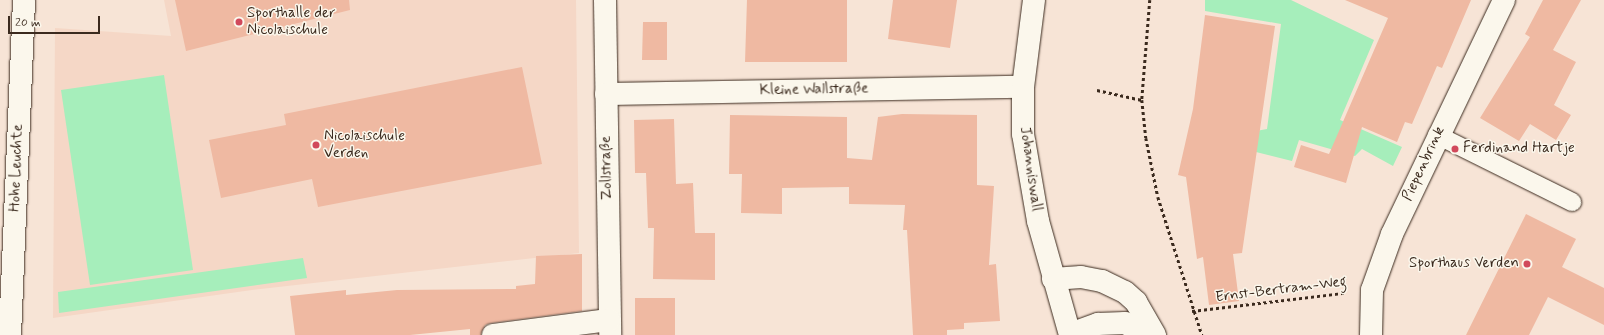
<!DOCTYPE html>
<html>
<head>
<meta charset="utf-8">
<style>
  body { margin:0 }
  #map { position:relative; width:1604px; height:335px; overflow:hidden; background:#f7e4d6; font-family:Mynerve,sans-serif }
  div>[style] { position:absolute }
  .built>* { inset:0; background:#f5d7c6 }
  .green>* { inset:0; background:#a6eebb }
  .building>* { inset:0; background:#efb9a2 }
  .path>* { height:2.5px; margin-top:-1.25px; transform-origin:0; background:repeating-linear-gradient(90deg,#3b2a1e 0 3px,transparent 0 6px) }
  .roads { filter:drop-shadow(0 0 1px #3b2a1e) drop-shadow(0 0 1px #3b2a1e) }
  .service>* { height:18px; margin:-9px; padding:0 9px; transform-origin:9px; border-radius:9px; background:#fbf7ec }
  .minor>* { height:22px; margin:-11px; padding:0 11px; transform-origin:11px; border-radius:11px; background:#fbf7ec }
  .secondary>* { height:22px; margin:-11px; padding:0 11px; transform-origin:11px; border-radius:11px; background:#fbf7ec }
  .dots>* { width:11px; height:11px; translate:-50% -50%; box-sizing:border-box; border:2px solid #fbf7ec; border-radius:50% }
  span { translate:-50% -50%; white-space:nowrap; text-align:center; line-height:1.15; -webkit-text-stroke:3px #fbf7ec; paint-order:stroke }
  .poi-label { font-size:15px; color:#3b2a1e }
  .left { translate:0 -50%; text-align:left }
  .right { translate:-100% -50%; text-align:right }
  .street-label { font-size:15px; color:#3b2a1e }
  .scale { position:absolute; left:8px; top:16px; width:92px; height:18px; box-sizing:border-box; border:2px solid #3b2a1e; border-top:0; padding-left:5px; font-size:12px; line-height:14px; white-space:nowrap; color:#3b2a1e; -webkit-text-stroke:3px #fbf7ec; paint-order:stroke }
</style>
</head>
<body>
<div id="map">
  <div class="built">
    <div style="clip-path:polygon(164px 0,576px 0,579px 253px,252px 290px,53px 318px,55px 28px,171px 36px)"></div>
  </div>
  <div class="green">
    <div style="clip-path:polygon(1205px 0,1291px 0,1374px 40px,1340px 120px,1402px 147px,1393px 166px,1362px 149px,1355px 156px,1299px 140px,1292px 161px,1256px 152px,1256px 131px,1267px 129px,1281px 24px,1205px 11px)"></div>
    <div style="clip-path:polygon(164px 75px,193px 270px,90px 285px,61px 90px)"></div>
    <div style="clip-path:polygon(303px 258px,307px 278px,59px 313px,58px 292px)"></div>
  </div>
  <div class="building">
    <div style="clip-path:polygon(175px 0,349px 0,350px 10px,186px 51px)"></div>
    <div style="clip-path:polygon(747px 0,847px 0,847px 62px,745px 62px)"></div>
    <div style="clip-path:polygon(893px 0,957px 0,950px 48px,888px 39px)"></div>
    <div style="clip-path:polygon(1345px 0,1471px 0,1442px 68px,1437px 66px,1412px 124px,1405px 122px,1397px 142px,1362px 127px,1346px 183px,1294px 167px,1301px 145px,1329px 154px,1388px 18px)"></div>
    <div style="clip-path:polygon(1543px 0,1581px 0,1553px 50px,1576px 62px,1554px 105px,1571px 115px,1556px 140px,1530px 124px,1519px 141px,1480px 118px,1530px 37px,1525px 34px)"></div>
    <div style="clip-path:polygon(1205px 15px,1275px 26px,1242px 253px,1233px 254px,1239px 301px,1209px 305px,1203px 257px,1197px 259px,1186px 177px,1178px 175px,1193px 109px)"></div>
    <div style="clip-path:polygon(643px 22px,667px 22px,667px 60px,642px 60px)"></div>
    <div style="clip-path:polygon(522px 67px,542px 164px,318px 207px,312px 179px,221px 198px,209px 140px,286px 125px,284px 114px)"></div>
    <div style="clip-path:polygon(902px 114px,977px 115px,977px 185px,994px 186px,989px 265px,996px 264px,1000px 321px,964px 323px,964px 329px,947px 330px,947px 335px,913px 335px,907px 230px,903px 230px,905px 205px,849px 204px,849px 187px,782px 188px,782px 214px,741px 213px,742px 174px,729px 174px,730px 115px,847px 117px,847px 158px,872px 160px,878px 117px)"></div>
    <div style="clip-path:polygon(674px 119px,676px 184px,693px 183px,695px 233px,715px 233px,715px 280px,653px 279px,654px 228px,648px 228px,646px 173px,635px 173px,634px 120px)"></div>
    <div style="clip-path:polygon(1526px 214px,1576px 239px,1562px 267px,1604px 288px,1604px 325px,1548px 297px,1529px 335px,1466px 335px)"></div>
    <div style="clip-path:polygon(582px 254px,582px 311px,491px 323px,485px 325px,481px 335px,470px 335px,470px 329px,410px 335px,295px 335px,290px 296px,346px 290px,346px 295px,397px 290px,516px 289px,516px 286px,535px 284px,536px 256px)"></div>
    <div style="clip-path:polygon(635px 298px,675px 298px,675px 335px,635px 335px)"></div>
  </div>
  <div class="path">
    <div style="left:1150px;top:0;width:100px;rotate:94.6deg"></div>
    <div style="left:1142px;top:100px;width:38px;rotate:84deg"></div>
    <div style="left:1146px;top:138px;width:60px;rotate:78.5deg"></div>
    <div style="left:1158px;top:197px;width:145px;rotate:72.3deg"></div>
    <div style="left:1097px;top:90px;width:46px;rotate:12.5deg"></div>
    <div style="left:1192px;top:311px;width:153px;rotate:-6.8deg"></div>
  </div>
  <div class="roads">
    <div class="service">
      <div style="left:1437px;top:135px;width:151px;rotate:26.4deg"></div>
    </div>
    <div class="minor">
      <div style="left:605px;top:0;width:335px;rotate:89.1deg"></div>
      <div style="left:606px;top:94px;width:417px;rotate:-1deg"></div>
      <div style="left:1053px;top:279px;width:28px;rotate:-4deg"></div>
      <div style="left:1081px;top:277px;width:21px;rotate:11deg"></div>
      <div style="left:1102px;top:281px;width:25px;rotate:26deg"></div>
      <div style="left:1125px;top:292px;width:15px;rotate:42deg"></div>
      <div style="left:1136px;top:302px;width:38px;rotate:60deg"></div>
      <div style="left:1070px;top:334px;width:30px;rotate:-20deg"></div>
      <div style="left:1098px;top:324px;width:27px;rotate:-2deg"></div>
      <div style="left:1125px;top:323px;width:26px;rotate:28deg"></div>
      <div style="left:10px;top:335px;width:335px;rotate:-87.6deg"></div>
      <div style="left:493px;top:335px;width:117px;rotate:-7.4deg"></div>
      <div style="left:1371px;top:335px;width:45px;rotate:-88.7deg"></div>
      <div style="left:1372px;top:290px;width:59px;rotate:-70.3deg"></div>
      <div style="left:1392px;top:234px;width:259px;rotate:-64.4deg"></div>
    </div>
    <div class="secondary">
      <div style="left:1034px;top:0;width:88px;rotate:97.2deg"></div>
      <div style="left:1023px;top:87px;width:47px;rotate:90deg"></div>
      <div style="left:1023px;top:134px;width:88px;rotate:80.2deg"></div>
      <div style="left:1038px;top:221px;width:118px;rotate:74.3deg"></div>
    </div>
  </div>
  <div class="dots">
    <div style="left:239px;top:22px;background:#d1495b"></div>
    <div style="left:316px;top:145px;background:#d1495b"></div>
    <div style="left:1455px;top:149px;background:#d1495b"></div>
    <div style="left:1527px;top:264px;background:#d1495b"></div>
  </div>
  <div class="poi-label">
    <span class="left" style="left:247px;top:22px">Sporthalle der<br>Nicolaischule</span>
    <span class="left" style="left:324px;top:145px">Nicolaischule<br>Verden</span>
    <span class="left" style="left:1463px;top:149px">Ferdinand Hartje</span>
    <span class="right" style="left:1519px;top:264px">Sporthaus Verden</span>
  </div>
  <div class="street-label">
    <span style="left:814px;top:90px;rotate:-1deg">Kleine Wallstraße</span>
    <span style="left:1424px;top:164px;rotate:-65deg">Piepenbrink</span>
    <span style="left:17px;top:168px;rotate:-88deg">Hohe Leuchte</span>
    <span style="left:607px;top:168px;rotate:-91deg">Zollstraße</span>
    <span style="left:1030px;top:169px;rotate:82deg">Johanniswall</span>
    <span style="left:1281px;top:290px;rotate:-7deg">Ernst-Bertram-Weg</span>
  </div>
  <div class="scale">20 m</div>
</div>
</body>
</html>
